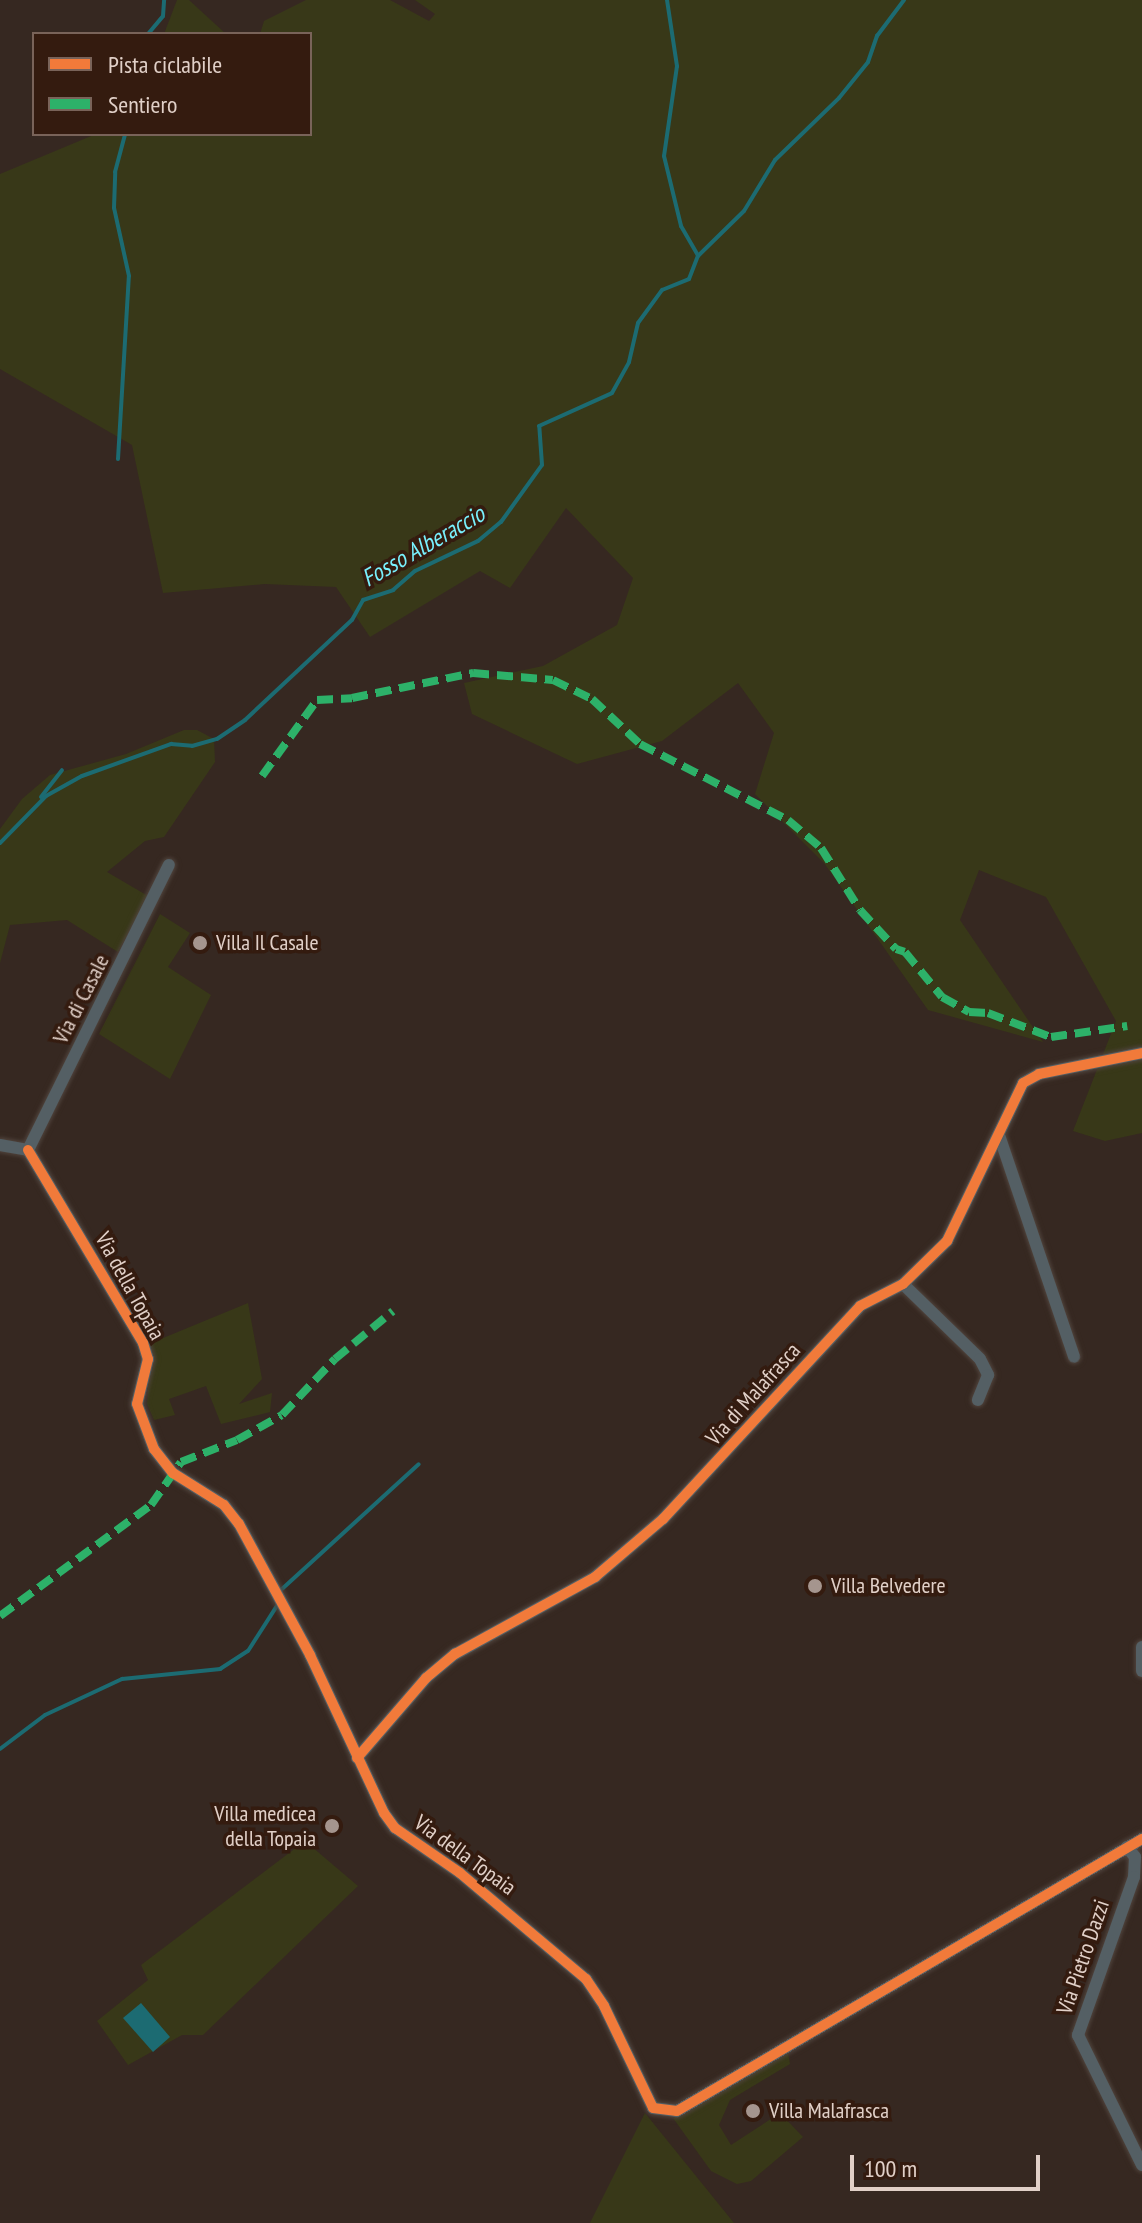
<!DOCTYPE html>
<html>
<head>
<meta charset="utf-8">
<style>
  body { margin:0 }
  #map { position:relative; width:1142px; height:2223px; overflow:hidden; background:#362821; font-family:"PT Sans Narrow",sans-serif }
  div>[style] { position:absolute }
  .green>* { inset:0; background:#383818 }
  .water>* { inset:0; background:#1c6b72 }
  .stream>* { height:4px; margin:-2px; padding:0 2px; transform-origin:2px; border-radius:2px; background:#1c6b72 }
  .roads { filter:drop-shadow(0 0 2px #50443d) drop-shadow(0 0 2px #50443d) }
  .street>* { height:12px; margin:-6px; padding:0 6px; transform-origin:6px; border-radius:6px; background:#545f64 }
  .quiet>* { height:8px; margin-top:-4px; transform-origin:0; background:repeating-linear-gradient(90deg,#2db169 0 16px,transparent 0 24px) }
  .cycleway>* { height:10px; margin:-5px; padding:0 5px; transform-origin:5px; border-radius:5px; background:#f17a3a }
  .dots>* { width:22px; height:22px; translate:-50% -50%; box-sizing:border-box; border:4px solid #341b0f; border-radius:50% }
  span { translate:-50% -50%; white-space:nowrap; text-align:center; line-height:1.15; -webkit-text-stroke:7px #341b0f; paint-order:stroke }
  .poi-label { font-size:22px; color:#e1d0c8 }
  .left { translate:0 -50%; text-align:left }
  .right { translate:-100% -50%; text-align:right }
  .street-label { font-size:22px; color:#e1d0c8 }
  .water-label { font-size:24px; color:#79f1fe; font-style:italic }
  .legend { position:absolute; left:32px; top:32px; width:280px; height:104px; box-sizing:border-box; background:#341b0f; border:2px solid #796359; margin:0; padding:10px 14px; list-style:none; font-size:24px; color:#e1d0c8 }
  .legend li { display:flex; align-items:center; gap:16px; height:40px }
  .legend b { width:40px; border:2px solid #796359 }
  .scale { position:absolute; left:850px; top:2155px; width:190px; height:36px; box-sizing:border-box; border:4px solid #e1d0c8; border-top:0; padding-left:10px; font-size:24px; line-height:28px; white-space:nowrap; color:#e1d0c8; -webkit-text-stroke:6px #341b0f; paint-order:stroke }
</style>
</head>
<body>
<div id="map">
  <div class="green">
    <div style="clip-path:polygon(177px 0,189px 0,226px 34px,164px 34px)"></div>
    <div style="clip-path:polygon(306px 0,390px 0,429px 21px,435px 14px,415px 0,1142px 0,1142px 1133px,1105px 1141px,1073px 1131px,1116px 1021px,1046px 897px,979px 870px,960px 920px,1043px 1042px,928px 1010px,824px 863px,755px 794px,774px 733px,738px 683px,662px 741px,577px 764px,472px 714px,464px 683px,543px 666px,617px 625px,633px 578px,566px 508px,510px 588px,480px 571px,370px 637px,336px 587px,265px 584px,163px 593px,132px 445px,0 369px,0 174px,96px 134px,310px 134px,310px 34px,260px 34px,264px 21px)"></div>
    <div style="clip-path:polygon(184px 730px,197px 730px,214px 739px,215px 762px,164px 837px,145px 841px,107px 872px,148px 896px,118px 952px,67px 920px,10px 925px,0 963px,0 829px,22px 799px,50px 775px,126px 754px)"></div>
    <div style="clip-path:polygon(160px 914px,190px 933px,168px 967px,211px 995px,170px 1079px,99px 1034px)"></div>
    <div style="clip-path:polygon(248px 1303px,262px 1379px,239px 1404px,272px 1393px,270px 1412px,221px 1424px,206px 1386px,169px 1399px,175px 1415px,154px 1420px,147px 1404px,151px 1343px)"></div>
    <div style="clip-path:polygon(305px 1841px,358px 1886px,203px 2035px,182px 2035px,128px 2065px,97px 2021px,148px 1980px,141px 1965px)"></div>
    <div style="clip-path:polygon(788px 2052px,790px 2064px,730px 2100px,719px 2125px,731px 2145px,780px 2113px,803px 2137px,751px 2181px,737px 2184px,711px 2171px,673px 2118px)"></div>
    <div style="clip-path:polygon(645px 2113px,734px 2223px,590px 2223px)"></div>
  </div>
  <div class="water">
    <div style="clip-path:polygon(141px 2003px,170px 2037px,153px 2052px,123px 2018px)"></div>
  </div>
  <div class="stream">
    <div style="left:667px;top:0;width:67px;rotate:81.4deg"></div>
    <div style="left:677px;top:66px;width:91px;rotate:98.2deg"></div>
    <div style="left:664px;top:156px;width:72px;rotate:76.3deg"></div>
    <div style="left:681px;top:226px;width:34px;rotate:60deg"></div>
    <div style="left:148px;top:34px;width:23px;rotate:-50deg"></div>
    <div style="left:163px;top:16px;width:16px;rotate:-86deg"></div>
    <div style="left:118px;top:459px;width:183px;rotate:-86.6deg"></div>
    <div style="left:129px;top:276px;width:70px;rotate:-102.4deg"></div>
    <div style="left:114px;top:208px;width:36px;rotate:-88deg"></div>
    <div style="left:115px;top:172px;width:39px;rotate:-75deg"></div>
    <div style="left:41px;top:797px;width:34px;rotate:-52deg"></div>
    <div style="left:0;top:843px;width:66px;rotate:-45.6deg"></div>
    <div style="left:46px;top:796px;width:41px;rotate:-29.1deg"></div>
    <div style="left:82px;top:776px;width:95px;rotate:-19.8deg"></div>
    <div style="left:171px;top:744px;width:21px;rotate:5deg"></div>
    <div style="left:192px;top:746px;width:26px;rotate:-16deg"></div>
    <div style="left:217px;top:739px;width:34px;rotate:-34deg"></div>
    <div style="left:245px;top:720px;width:146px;rotate:-43.1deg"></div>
    <div style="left:352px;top:620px;width:23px;rotate:-61deg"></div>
    <div style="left:363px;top:600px;width:32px;rotate:-18deg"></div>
    <div style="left:393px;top:590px;width:29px;rotate:-41deg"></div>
    <div style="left:415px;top:571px;width:70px;rotate:-25.5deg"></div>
    <div style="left:478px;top:541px;width:30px;rotate:-40deg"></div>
    <div style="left:501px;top:522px;width:70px;rotate:-54.3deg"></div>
    <div style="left:542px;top:465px;width:39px;rotate:-94deg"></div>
    <div style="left:539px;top:426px;width:80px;rotate:-24.3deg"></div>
    <div style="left:612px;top:393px;width:35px;rotate:-61deg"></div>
    <div style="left:629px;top:362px;width:40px;rotate:-77deg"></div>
    <div style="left:638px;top:323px;width:41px;rotate:-54deg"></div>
    <div style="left:662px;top:290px;width:29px;rotate:-22deg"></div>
    <div style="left:689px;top:279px;width:25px;rotate:-69deg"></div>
    <div style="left:698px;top:256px;width:64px;rotate:-44.4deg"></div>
    <div style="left:744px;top:211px;width:60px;rotate:-58.7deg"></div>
    <div style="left:775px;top:160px;width:89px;rotate:-44.1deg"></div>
    <div style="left:839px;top:98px;width:46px;rotate:-51.1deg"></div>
    <div style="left:868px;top:62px;width:28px;rotate:-71deg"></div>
    <div style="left:877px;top:36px;width:45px;rotate:-53.1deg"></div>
    <div style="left:282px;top:1589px;width:185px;rotate:-42.4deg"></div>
    <div style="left:0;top:1749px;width:56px;rotate:-37.1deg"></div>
    <div style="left:45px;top:1715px;width:85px;rotate:-25.1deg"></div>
    <div style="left:122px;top:1679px;width:99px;rotate:-5.8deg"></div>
    <div style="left:220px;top:1669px;width:33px;rotate:-33deg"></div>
    <div style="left:248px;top:1651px;width:56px;rotate:-57.4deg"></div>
  </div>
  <div class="roads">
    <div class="street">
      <div style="left:999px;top:1135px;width:234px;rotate:71.3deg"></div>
      <div style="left:0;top:1145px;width:28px;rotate:10deg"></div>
      <div style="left:28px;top:1150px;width:225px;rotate:59.2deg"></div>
      <div style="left:143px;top:1343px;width:17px;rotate:73deg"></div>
      <div style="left:148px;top:1359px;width:46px;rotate:103.7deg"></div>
      <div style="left:137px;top:1404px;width:48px;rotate:69.3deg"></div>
      <div style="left:154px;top:1449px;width:31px;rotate:52deg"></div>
      <div style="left:173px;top:1473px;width:60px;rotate:32.1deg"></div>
      <div style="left:224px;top:1505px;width:24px;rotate:52deg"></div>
      <div style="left:239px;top:1524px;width:149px;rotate:61.5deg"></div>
      <div style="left:310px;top:1655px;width:174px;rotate:64.9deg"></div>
      <div style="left:384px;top:1813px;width:19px;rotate:54deg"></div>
      <div style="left:395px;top:1828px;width:79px;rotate:34.7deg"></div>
      <div style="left:460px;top:1873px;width:165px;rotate:40.1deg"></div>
      <div style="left:586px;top:1979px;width:32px;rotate:56deg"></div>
      <div style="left:604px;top:2006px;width:113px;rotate:64.3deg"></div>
      <div style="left:653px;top:2108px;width:24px;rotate:7deg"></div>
      <div style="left:677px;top:2111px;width:539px;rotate:-30.33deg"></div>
      <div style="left:28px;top:1150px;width:318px;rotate:-63.7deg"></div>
      <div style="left:903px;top:1284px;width:107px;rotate:44.2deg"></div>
      <div style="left:980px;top:1359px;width:18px;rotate:63deg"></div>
      <div style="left:988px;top:1375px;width:27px;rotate:112deg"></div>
      <div style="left:1142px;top:1647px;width:24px;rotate:90deg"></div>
      <div style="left:357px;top:1758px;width:106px;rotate:-49.2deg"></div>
      <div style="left:426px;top:1678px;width:38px;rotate:-40deg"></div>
      <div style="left:455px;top:1654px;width:160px;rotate:-28.8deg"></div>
      <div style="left:595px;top:1577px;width:89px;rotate:-40.5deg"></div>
      <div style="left:663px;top:1519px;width:290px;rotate:-47.2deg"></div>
      <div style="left:860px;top:1306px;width:48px;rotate:-27.1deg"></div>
      <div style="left:903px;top:1284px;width:62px;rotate:-44.3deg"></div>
      <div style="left:947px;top:1241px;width:175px;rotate:-64.3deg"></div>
      <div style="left:1023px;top:1083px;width:18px;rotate:-29deg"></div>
      <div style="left:1039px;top:1074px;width:105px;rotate:-11.5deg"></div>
      <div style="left:1127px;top:1847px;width:13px;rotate:51deg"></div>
      <div style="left:1135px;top:1857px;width:20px;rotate:93deg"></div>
      <div style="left:1134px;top:1877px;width:168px;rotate:109.5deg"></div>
      <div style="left:1078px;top:2035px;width:145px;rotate:63.8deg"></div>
    </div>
  </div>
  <div class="quiet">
    <div style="left:262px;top:776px;width:94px;rotate:-54.1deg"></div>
    <div style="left:317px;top:700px;width:35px;rotate:-3deg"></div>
    <div style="left:352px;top:698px;width:124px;rotate:-11.7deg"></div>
    <div style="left:473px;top:673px;width:80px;rotate:5deg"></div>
    <div style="left:553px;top:680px;width:43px;rotate:26deg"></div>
    <div style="left:592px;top:699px;width:66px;rotate:43.2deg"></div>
    <div style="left:640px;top:744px;width:166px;rotate:27.2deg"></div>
    <div style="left:788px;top:820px;width:43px;rotate:40.3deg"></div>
    <div style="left:821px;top:848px;width:73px;rotate:57.8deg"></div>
    <div style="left:860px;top:910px;width:53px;rotate:47.3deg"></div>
    <div style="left:896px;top:949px;width:9px;rotate:18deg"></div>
    <div style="left:905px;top:952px;width:58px;rotate:50.6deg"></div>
    <div style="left:942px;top:997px;width:31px;rotate:29deg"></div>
    <div style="left:969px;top:1012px;width:19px;rotate:3deg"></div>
    <div style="left:988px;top:1013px;width:67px;rotate:20.9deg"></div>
    <div style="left:1051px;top:1037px;width:77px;rotate:-8.2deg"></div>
    <div style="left:0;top:1616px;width:187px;rotate:-36.3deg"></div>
    <div style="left:151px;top:1505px;width:52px;rotate:-55.1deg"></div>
    <div style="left:181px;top:1462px;width:60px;rotate:-21.4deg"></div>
    <div style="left:237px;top:1440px;width:51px;rotate:-29.1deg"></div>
    <div style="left:282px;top:1415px;width:77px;rotate:-46.6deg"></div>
    <div style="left:335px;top:1359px;width:75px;rotate:-39.6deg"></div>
  </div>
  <div class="cycleway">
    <div style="left:28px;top:1150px;width:225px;rotate:59.2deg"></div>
    <div style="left:143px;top:1343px;width:17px;rotate:73deg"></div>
    <div style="left:148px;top:1359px;width:46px;rotate:103.7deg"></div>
    <div style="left:137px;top:1404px;width:48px;rotate:69.3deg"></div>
    <div style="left:154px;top:1449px;width:31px;rotate:52deg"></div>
    <div style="left:173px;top:1473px;width:60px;rotate:32.1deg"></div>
    <div style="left:224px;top:1505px;width:24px;rotate:52deg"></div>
    <div style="left:239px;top:1524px;width:149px;rotate:61.5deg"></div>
    <div style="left:310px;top:1655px;width:174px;rotate:64.9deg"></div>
    <div style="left:384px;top:1813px;width:19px;rotate:54deg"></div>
    <div style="left:395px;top:1828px;width:79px;rotate:34.7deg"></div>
    <div style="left:460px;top:1873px;width:165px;rotate:40.1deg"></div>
    <div style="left:586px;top:1979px;width:32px;rotate:56deg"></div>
    <div style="left:604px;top:2006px;width:113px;rotate:64.3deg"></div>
    <div style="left:653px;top:2108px;width:24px;rotate:7deg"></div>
    <div style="left:677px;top:2111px;width:539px;rotate:-30.33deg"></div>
    <div style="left:357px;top:1758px;width:106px;rotate:-49.2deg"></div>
    <div style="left:426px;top:1678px;width:38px;rotate:-40deg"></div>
    <div style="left:455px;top:1654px;width:160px;rotate:-28.8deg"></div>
    <div style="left:595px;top:1577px;width:89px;rotate:-40.5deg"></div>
    <div style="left:663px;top:1519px;width:290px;rotate:-47.2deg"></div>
    <div style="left:860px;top:1306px;width:48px;rotate:-27.1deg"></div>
    <div style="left:903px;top:1284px;width:62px;rotate:-44.3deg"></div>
    <div style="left:947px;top:1241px;width:175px;rotate:-64.3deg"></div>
    <div style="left:1023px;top:1083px;width:18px;rotate:-29deg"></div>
    <div style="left:1039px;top:1074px;width:105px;rotate:-11.5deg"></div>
  </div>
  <div class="dots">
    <div style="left:200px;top:943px;background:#a5958e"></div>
    <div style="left:815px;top:1586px;background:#a5958e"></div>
    <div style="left:332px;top:1826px;background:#a5958e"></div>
    <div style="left:753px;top:2111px;background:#a5958e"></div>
  </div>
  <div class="poi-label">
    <span class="left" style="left:216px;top:943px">Villa Il Casale</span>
    <span class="left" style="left:831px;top:1586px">Villa Belvedere</span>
    <span class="right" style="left:316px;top:1826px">Villa medicea<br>della Topaia</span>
    <span class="left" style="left:769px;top:2111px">Villa Malafrasca</span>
  </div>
  <div class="street-label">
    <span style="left:81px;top:999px;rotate:-63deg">Via di Casale</span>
    <span style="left:130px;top:1286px;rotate:61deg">Via della Topaia</span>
    <span style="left:753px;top:1394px;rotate:-48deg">Via di Malafrasca</span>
    <span style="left:465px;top:1855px;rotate:36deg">Via della Topaia</span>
    <span style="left:1083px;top:1957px;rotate:-71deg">Via Pietro Dazzi</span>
  </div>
  <div class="water-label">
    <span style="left:423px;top:546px;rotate:-30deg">Fosso Alberaccio</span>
  </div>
  <ul class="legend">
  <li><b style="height:10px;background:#f17a3a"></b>Pista ciclabile</li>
  <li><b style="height:10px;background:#2db169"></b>Sentiero</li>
  </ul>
  <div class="scale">100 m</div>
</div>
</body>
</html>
